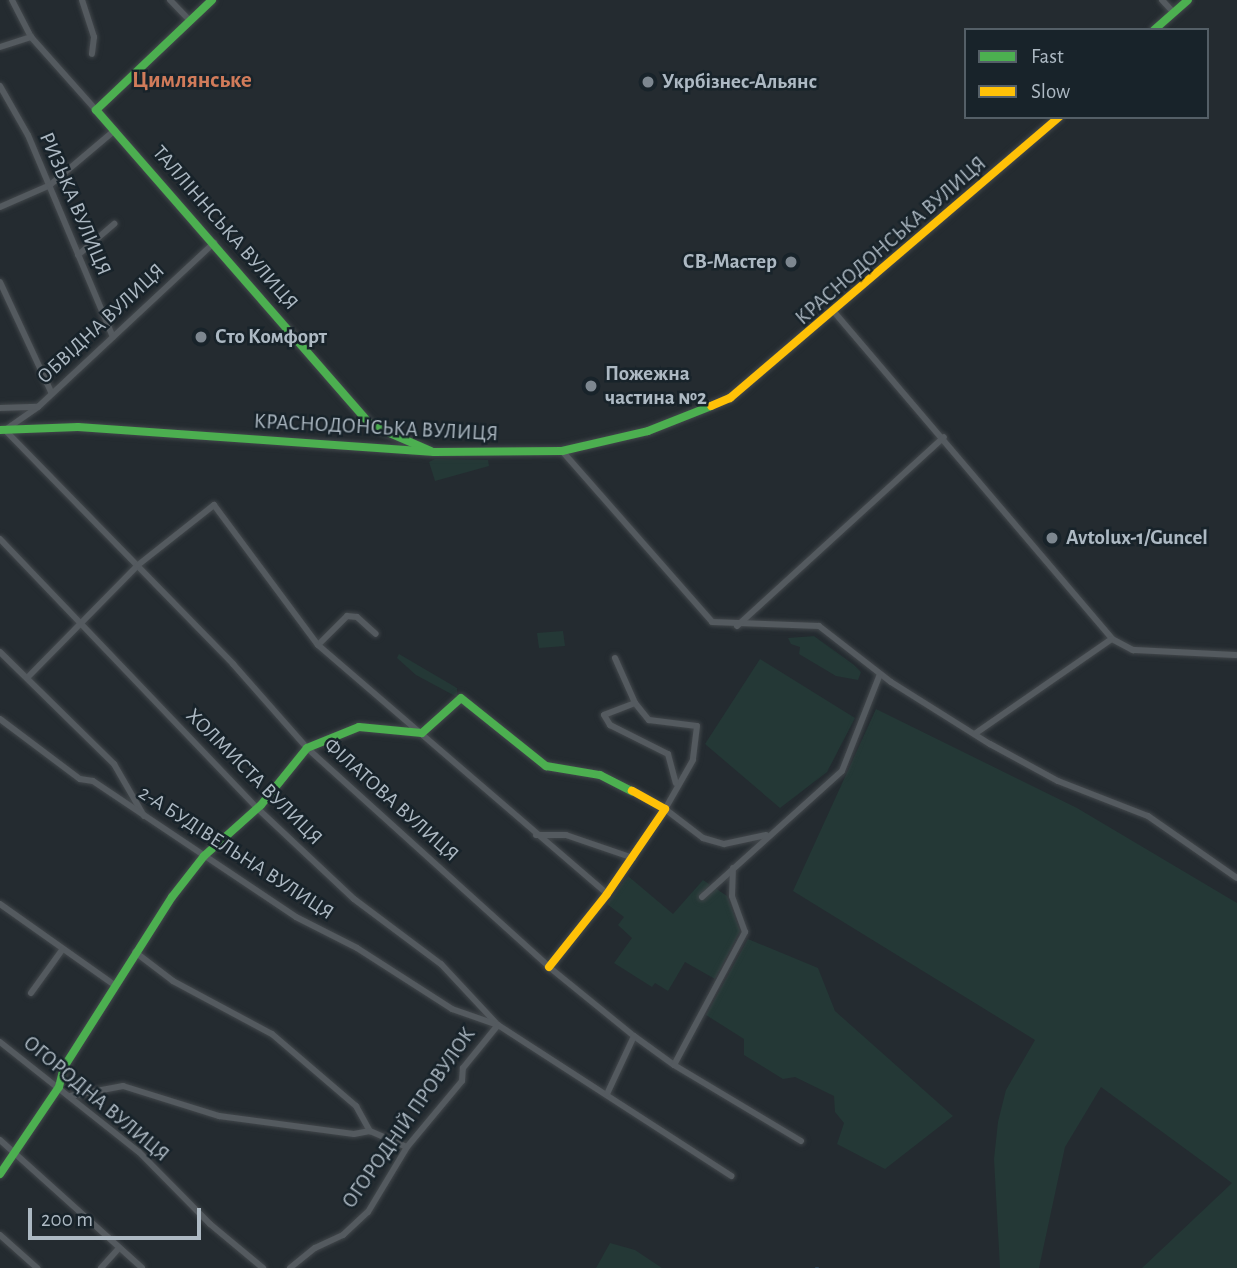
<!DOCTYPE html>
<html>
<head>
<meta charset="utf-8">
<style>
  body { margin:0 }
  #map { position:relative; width:1237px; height:1268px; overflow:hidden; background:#242b30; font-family:"Alegreya Sans",sans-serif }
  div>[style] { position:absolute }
  .green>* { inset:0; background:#243836 }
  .stream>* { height:2px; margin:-1px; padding:0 1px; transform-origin:1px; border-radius:1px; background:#324859 }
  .roads { filter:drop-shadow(0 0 2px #42474b) drop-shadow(0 0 2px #42474b) }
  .street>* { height:6px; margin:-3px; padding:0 3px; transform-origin:3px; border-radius:3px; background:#545a5f }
  .fast>* { height:8px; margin:-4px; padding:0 4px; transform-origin:4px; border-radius:4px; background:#4caf50 }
  .slow>* { height:8px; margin:-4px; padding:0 4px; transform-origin:4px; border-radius:4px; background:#ffc107 }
  .dots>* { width:19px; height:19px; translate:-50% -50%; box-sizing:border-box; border:4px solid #18232a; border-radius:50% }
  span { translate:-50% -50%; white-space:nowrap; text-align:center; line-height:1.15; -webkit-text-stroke:5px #18232a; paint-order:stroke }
  .poi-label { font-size:21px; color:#adb9c3; font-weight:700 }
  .left { translate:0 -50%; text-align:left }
  .right { translate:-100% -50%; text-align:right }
  .street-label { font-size:21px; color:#adb9c3 }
  .neighbourhood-label { font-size:23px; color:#d07b5a; font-weight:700 }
  .legend { position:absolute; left:964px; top:28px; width:245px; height:91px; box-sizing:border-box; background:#18232a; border:2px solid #545f67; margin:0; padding:9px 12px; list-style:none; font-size:21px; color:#adb9c3 }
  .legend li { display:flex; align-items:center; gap:14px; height:35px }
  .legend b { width:35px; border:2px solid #545f67 }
  .scale { position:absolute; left:28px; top:1208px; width:173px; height:32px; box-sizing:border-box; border:4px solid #adb9c3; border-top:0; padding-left:9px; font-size:21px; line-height:24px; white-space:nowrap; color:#adb9c3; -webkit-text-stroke:5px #18232a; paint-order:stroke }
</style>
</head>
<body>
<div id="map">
  <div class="green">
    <div style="clip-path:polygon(435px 459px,488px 460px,489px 466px,435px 481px,429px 462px)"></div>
    <div style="clip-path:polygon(563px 631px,565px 646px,539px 648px,537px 633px)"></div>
    <div style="clip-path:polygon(814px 636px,854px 665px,861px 672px,858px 680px,836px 676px,799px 654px,800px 647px,791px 644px,788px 638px)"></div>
    <div style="clip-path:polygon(399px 654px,457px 688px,457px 697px,416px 675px,397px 658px)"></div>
    <div style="clip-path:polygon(760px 659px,855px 718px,827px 772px,780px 808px,705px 744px)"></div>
    <div style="clip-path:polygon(876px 709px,1077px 808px,1237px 903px,1237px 1268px,1142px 1268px,1232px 1183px,1101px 1087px,1065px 1147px,1039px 1268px,1000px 1268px,994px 1159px,998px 1122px,1006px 1090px,1035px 1040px,793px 891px)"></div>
    <div style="clip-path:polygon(628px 876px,673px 914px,703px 880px,727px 896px,740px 931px,715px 979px,685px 962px,668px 991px,655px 983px,652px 987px,614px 963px,632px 938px,618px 925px,624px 917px,607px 904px)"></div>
    <div style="clip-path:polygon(748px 939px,818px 968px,835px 1011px,953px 1116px,885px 1169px,837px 1144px,844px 1123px,835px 1112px,834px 1096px,795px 1077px,783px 1079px,744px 1055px,744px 1039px,706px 1015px)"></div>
    <div style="clip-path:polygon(610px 1243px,635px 1250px,662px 1268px,596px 1268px)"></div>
  </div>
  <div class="stream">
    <div style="left:816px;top:1268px;width:2px"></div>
  </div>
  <div class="roads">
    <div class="street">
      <div style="left:12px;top:0;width:42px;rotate:62.8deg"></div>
      <div style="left:31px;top:37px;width:98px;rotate:48.3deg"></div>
      <div style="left:82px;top:0;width:39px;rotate:72deg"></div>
      <div style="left:94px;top:37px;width:17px;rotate:97deg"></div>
      <div style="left:170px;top:0;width:28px;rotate:46deg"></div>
      <div style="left:1162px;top:0;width:16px;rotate:47deg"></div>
      <div style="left:0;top:47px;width:33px;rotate:-18deg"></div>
      <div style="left:0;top:86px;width:56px;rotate:60.3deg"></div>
      <div style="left:28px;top:135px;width:219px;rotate:67.2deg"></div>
      <div style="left:0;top:207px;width:55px;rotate:-23.7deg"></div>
      <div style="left:50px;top:185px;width:85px;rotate:-40.2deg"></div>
      <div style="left:78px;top:255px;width:48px;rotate:-40.7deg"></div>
      <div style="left:0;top:282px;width:123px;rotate:65.1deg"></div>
      <div style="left:835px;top:313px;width:428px;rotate:49.6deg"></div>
      <div style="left:1112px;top:639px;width:24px;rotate:28deg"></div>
      <div style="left:1133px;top:650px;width:104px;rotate:2.8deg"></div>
      <div style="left:38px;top:407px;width:40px;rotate:145.1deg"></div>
      <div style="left:5px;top:430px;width:327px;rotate:45.7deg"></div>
      <div style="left:233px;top:664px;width:112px;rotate:48.6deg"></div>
      <div style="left:307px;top:748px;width:326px;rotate:42.1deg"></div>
      <div style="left:549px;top:967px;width:109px;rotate:39.1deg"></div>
      <div style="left:634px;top:1036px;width:49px;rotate:35.9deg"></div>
      <div style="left:674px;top:1065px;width:148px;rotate:30.9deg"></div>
      <div style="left:0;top:408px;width:38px;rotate:-2deg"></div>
      <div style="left:38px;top:407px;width:241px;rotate:-43deg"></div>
      <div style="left:562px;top:451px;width:227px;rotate:48.7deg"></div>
      <div style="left:712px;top:622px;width:107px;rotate:2.1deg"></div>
      <div style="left:819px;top:626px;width:91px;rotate:37.9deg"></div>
      <div style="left:891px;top:682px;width:117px;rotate:32.1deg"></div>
      <div style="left:990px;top:744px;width:77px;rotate:28.6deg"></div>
      <div style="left:1058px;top:781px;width:97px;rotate:21.3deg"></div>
      <div style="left:1148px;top:816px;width:108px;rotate:34.9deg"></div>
      <div style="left:0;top:539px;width:371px;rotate:46.3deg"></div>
      <div style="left:256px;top:807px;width:134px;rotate:43.2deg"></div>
      <div style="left:354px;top:899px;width:109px;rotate:36.8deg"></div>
      <div style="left:441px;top:964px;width:81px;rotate:47deg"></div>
      <div style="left:737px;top:626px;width:280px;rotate:-42.4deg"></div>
      <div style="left:318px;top:645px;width:41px;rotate:-45deg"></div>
      <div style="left:347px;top:616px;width:10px;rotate:6deg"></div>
      <div style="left:357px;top:617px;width:25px;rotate:42deg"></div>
      <div style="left:0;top:652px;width:160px;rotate:44.5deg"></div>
      <div style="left:114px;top:764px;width:60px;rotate:60deg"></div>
      <div style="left:615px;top:658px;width:49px;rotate:66deg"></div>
      <div style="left:635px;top:703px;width:22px;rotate:51deg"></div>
      <div style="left:649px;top:720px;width:48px;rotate:7.1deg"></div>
      <div style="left:697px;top:726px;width:34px;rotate:97deg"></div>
      <div style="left:693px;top:760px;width:56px;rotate:119.7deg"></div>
      <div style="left:665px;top:809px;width:48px;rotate:37.3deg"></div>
      <div style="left:703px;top:838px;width:22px;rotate:16deg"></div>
      <div style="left:724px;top:844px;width:43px;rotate:-12.1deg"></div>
      <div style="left:27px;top:678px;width:158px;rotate:-45.5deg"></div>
      <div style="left:138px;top:565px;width:97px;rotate:-38.3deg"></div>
      <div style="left:214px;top:505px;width:174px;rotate:53.4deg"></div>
      <div style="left:318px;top:645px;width:381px;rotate:40.7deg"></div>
      <div style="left:635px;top:703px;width:33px;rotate:159deg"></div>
      <div style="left:604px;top:715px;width:12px;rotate:59deg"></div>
      <div style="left:610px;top:725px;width:65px;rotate:26.6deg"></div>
      <div style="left:668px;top:754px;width:30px;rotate:75deg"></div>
      <div style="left:0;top:719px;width:100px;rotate:36.9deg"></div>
      <div style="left:80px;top:779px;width:13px;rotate:9deg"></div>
      <div style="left:93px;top:781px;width:244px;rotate:33.8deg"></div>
      <div style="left:296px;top:917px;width:68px;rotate:26.9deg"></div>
      <div style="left:357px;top:948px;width:113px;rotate:32.7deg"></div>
      <div style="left:452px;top:1009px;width:49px;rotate:19.2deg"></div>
      <div style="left:498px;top:1025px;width:278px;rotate:32.9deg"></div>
      <div style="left:976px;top:733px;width:165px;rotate:-34.7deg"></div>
      <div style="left:536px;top:835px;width:30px"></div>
      <div style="left:566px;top:835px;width:71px;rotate:18.9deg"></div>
      <div style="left:702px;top:897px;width:188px;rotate:-42deg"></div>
      <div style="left:842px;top:771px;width:104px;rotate:-68.6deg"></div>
      <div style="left:0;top:904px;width:142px;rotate:35.3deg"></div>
      <div style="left:135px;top:952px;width:48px;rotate:37.3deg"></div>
      <div style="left:173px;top:981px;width:112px;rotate:28.2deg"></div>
      <div style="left:272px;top:1034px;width:111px;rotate:40.6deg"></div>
      <div style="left:356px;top:1106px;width:29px;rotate:61deg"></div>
      <div style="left:31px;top:993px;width:53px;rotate:-54.2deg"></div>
      <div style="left:0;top:1042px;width:177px;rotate:38.4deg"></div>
      <div style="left:139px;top:1152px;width:101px;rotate:45.4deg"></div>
      <div style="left:210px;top:1224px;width:69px;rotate:39.7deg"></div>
      <div style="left:674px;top:1065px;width:151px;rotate:-61.9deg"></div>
      <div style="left:745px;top:932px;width:38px;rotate:-110deg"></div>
      <div style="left:732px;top:896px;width:28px;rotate:-88deg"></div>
      <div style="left:607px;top:1094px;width:64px;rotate:-65deg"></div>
      <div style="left:70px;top:1096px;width:54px;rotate:-10.7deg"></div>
      <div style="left:123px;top:1086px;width:101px;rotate:17.4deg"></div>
      <div style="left:219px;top:1116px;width:136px;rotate:7.6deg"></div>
      <div style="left:354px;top:1134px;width:16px;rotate:-11deg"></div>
      <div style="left:370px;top:1131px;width:40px;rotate:23.4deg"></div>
      <div style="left:0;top:1140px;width:191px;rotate:42deg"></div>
      <div style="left:0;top:1235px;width:50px;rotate:41.7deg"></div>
      <div style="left:101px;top:1268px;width:27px;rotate:-48deg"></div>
      <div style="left:290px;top:1268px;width:32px;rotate:-39deg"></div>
      <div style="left:315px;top:1248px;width:31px;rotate:-25deg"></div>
      <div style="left:343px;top:1235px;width:34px;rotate:-43deg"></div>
      <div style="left:368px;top:1212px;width:76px;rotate:-59deg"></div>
      <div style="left:407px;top:1147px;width:86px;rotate:-50.2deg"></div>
      <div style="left:462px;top:1081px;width:13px;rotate:-86deg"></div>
      <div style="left:463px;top:1068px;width:55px;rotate:-50.9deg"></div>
    </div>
    <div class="fast">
      <div style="left:212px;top:0;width:160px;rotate:136.5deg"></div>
      <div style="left:96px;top:110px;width:418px;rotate:48.9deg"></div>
      <div style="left:371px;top:425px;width:65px;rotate:23.4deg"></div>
      <div style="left:1154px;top:30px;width:45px;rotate:-41.4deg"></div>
      <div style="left:0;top:430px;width:78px;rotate:-2.2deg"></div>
      <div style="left:78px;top:427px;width:357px;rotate:4deg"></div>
      <div style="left:434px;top:452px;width:128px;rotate:-0.4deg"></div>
      <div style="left:562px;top:451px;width:88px;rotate:-13.1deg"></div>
      <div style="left:648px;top:431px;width:68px;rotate:-21.6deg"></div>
      <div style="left:0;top:1174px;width:105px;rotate:-55.9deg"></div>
      <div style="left:59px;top:1087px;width:21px;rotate:-76deg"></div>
      <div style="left:64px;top:1067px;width:201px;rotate:-57.6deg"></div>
      <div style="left:172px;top:897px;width:52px;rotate:-52deg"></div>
      <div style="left:204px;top:856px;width:76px;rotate:-41.8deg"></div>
      <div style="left:261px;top:805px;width:73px;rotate:-51.1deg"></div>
      <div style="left:307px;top:748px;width:56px;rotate:-22deg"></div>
      <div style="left:359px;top:727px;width:63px;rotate:5.4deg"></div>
      <div style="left:422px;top:733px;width:52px;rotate:-41.9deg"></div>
      <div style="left:461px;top:698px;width:109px;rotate:38.7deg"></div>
      <div style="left:546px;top:766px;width:55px;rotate:9.5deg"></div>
      <div style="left:600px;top:775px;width:36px;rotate:27deg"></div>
    </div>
    <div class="slow">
      <div style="left:711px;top:406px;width:21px;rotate:-23deg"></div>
      <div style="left:730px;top:398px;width:433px;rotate:-40.5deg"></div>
      <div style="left:549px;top:967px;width:93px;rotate:-51.5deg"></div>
      <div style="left:607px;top:894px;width:103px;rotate:-55.7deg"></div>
      <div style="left:665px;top:809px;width:38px;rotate:-151deg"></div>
    </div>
  </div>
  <div class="dots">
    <div style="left:648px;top:82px;background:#7d8790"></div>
    <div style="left:791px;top:262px;background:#7d8790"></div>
    <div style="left:201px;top:337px;background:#7d8790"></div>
    <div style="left:591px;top:386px;background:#7d8790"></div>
    <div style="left:1052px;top:538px;background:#7d8790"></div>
  </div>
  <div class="poi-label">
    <span class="left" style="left:662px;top:82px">Укрбiзнес-Альянс</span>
    <span class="right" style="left:777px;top:262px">СВ-Мастер</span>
    <span class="left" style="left:215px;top:337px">Сто Комфорт</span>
    <span class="left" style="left:605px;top:386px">Пожежна<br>частина №2</span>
    <span class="left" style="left:1066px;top:538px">Avtolux-1/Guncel</span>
  </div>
  <div class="street-label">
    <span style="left:75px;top:204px;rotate:67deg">РИЗЬКА ВУЛИЦЯ</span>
    <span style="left:225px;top:228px;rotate:49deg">ТАЛЛІННСЬКА ВУЛИЦЯ</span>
    <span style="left:891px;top:241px;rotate:-41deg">КРАСНОДОНСЬКА ВУЛИЦЯ</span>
    <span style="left:101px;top:324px;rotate:-43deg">ОБВІДНА ВУЛИЦЯ</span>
    <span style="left:376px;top:428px;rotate:3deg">КРАСНОДОНСЬКА ВУЛИЦЯ</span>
    <span style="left:254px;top:777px;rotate:45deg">ХОЛМИСТА ВУЛИЦЯ</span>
    <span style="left:391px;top:800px;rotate:42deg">ФІЛАТОВА ВУЛИЦЯ</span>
    <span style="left:236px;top:853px;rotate:33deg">2-А БУДІВЕЛЬНА ВУЛИЦЯ</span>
    <span style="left:96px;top:1099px;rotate:40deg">ОГОРОДНА ВУЛИЦЯ</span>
    <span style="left:409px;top:1118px;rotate:-55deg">ОГОРОДНІЙ ПРОВУЛОК</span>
  </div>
  <div class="neighbourhood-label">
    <span style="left:192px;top:81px">Цимлянське</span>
  </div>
  <ul class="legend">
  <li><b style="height:9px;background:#4caf50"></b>Fast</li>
  <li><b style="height:9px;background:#ffc107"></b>Slow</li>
  </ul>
  <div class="scale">200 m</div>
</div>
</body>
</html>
